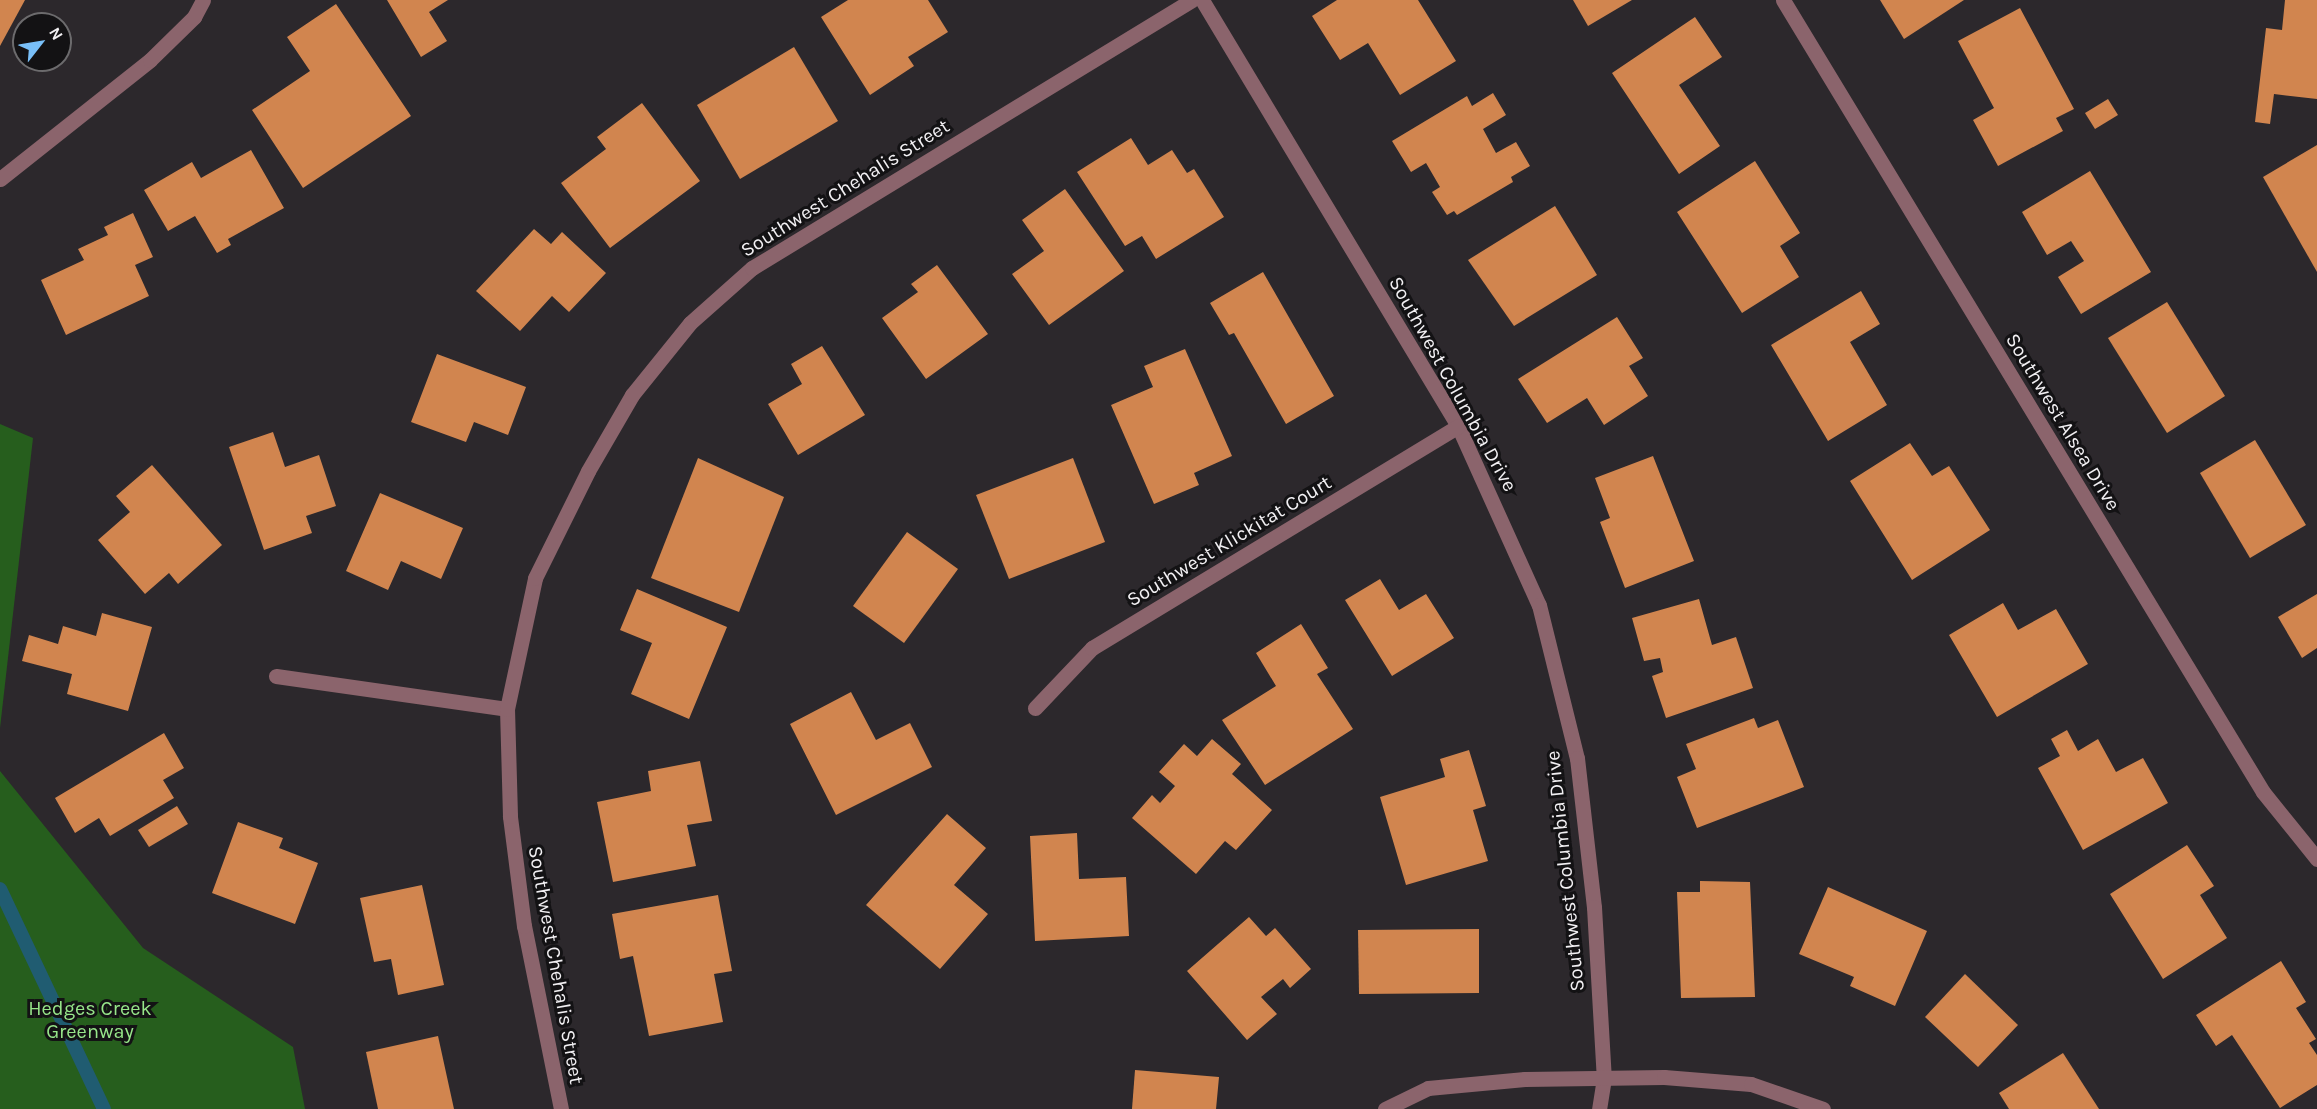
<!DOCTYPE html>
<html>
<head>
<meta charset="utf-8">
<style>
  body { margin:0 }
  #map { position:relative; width:2317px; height:1109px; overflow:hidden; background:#2c282c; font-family:Karla,sans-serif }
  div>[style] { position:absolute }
  .green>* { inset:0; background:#265e1d }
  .stream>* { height:14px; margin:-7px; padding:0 7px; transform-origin:7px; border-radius:7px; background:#205c71 }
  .building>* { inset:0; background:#d1854f }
  .street>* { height:15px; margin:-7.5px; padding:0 7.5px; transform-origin:7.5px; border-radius:7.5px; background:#8b646c }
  span { translate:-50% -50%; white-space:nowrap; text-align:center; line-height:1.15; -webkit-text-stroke:6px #131214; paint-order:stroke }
  .street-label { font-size:20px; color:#f2f0f3 }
  .park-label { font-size:20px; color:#97e68a }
  .north { position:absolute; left:12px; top:12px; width:60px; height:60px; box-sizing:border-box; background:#131214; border:2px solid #6c6b6d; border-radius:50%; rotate:59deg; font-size:16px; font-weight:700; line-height:24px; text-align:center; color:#f2f0f3 }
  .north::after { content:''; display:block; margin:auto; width:21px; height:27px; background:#79bff8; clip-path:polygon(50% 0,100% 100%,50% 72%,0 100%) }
</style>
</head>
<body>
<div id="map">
  <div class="green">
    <div style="clip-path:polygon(0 424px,33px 438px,0 728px)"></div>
    <div style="clip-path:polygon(0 771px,143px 948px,293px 1047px,305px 1109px,0 1109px)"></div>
  </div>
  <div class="stream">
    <div style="left:0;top:889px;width:243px;rotate:64.7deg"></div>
  </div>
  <div class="building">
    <div style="clip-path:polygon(0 0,25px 0,0 46px)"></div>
    <div style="clip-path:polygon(387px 0,448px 0,429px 12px,447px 41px,421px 57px)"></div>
    <div style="clip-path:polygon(848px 0,928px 0,948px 32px,908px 57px,914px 66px,870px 95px,821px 17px)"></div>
    <div style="clip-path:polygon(1337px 0,1418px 0,1456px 61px,1400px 95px,1368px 43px,1340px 60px,1312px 16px)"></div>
    <div style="clip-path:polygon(1573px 0,1632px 0,1588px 26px)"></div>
    <div style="clip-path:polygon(1880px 0,1964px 0,1904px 39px)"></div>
    <div style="clip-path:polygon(2285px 0,2317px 0,2317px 99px,2274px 94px,2270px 124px,2255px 122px,2266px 28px,2282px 30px)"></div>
    <div style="clip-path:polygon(336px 4px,411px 116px,303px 188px,252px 110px,310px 71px,287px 37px)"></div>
    <div style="clip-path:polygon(2020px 8px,2074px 109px,2056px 118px,2063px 131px,1998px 166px,1973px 120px,1994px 108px,1958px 41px)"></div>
    <div style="clip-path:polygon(1695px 17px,1722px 57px,1679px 85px,1720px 146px,1679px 174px,1612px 73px)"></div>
    <div style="clip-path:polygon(794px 47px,838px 121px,740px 179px,697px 105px)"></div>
    <div style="clip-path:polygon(1493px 93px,1506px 115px,1483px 129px,1496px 153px,1516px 142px,1530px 166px,1511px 177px,1513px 182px,1457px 215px,1454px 211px,1447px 215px,1432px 192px,1440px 187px,1426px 163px,1411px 172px,1392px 141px,1467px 96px,1472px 106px)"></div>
    <div style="clip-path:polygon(2108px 99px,2118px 115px,2095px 129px,2085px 113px)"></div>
    <div style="clip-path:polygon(642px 103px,700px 181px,610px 248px,561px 183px,606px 149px,597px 137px)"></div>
    <div style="clip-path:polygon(1131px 138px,1148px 165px,1172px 150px,1187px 173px,1194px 169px,1224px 217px,1156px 259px,1142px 236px,1125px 246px,1077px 172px)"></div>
    <div style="clip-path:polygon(2317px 145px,2317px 272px,2263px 177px)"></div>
    <div style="clip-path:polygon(251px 150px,284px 208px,228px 239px,231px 245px,217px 253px,195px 216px,168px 231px,144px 190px,192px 162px,201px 178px)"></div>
    <div style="clip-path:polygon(1755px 161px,1800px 233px,1780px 246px,1799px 277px,1742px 313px,1677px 212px)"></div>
    <div style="clip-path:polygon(2090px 171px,2151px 272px,2081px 314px,2058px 277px,2084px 261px,2071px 241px,2047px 255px,2022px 212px)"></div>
    <div style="clip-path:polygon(1065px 189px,1124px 271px,1049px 325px,1012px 274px,1044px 251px,1022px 220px)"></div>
    <div style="clip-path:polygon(1555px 206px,1597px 275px,1514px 326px,1468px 260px)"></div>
    <div style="clip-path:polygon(133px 213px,153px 257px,135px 265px,149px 296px,66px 335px,41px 280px,84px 260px,78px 249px,108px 235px,104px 227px)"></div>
    <div style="clip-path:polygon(534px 229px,551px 244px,562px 232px,606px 273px,569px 312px,552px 296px,520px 331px,476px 291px)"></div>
    <div style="clip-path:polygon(937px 265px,988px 334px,926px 379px,882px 318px,918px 292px,911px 284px)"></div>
    <div style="clip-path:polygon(1263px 272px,1334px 396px,1286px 424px,1234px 333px,1229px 335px,1210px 303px)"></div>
    <div style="clip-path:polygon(1861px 291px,1880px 324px,1850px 342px,1887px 405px,1828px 441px,1771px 345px)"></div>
    <div style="clip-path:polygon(2167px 302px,2225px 396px,2167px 433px,2108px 338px)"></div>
    <div style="clip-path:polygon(1617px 317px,1643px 358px,1629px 366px,1648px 396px,1604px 425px,1587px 398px,1547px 423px,1518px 379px)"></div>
    <div style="clip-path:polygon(822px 346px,865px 415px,798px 455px,768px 404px,802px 384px,791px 364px)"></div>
    <div style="clip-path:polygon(1185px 349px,1232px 456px,1194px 473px,1199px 485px,1154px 504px,1111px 405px,1153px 387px,1144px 366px)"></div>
    <div style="clip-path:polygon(437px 354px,526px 387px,508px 435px,474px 422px,466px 442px,411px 422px)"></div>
    <div style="clip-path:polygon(273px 432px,285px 467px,319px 455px,336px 506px,306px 516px,312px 533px,264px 550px,229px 447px)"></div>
    <div style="clip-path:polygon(2255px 440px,2306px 525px,2250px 558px,2200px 473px)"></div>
    <div style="clip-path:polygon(1910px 443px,1932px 476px,1949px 466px,1990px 530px,1912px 580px,1850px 481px)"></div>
    <div style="clip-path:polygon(1653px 456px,1694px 561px,1625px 588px,1600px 522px,1610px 518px,1595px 478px)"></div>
    <div style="clip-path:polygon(698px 458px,784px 497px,739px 612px,651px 578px)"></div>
    <div style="clip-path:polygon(1073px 458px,1105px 542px,1009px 579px,976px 495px)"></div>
    <div style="clip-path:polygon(152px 465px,222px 545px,178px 584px,169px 573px,145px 594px,98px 540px,130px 512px,116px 496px)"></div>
    <div style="clip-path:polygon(380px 493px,463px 528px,441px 579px,401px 561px,388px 590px,346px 571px)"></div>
    <div style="clip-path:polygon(907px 532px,958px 569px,904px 643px,853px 606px)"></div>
    <div style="clip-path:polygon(1380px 579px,1399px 610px,1426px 594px,1454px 638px,1392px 676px,1345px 600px)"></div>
    <div style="clip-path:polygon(637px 589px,727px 627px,689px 719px,631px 694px,652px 643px,620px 630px)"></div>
    <div style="clip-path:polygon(2317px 594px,2317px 648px,2302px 658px,2278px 617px)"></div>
    <div style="clip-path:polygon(1699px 599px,1712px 645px,1736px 637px,1753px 688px,1666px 718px,1652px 676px,1663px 672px,1660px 658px,1644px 661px,1632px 618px)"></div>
    <div style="clip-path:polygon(2003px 603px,2018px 630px,2056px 609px,2088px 664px,1997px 717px,1949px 635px)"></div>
    <div style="clip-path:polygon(102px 613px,152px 627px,128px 711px,67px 694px,72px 674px,22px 661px,29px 635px,58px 644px,63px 626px,96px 636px)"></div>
    <div style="clip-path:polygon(1301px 624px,1328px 668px,1317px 674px,1353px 729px,1265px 785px,1222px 720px,1276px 686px,1256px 653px)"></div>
    <div style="clip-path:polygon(851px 692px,876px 740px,910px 723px,932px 767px,836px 815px,790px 724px)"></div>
    <div style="clip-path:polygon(1754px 718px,1758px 728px,1778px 720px,1804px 787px,1697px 828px,1677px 777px,1696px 769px,1686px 744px)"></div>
    <div style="clip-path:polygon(2067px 730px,2078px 751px,2098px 739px,2116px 772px,2143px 758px,2168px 803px,2083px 850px,2038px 768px,2060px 756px,2051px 739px)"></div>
    <div style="clip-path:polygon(164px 733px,184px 768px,163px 780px,174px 798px,110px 836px,99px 818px,75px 833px,55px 798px)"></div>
    <div style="clip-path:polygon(1212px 739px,1241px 764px,1232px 774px,1272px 810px,1236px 850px,1225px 841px,1196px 874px,1132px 818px,1152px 795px,1160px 803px,1175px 786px,1159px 772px,1184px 744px,1197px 756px)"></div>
    <div style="clip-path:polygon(1469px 750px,1486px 806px,1473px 810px,1488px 861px,1406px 885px,1380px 797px,1445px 777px,1440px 759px)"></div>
    <div style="clip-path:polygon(700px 761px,712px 821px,687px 825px,696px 866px,613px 882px,597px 802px,651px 791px,648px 771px)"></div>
    <div style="clip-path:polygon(177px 806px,188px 824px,149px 847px,138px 830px)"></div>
    <div style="clip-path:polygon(947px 814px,986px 848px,954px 885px,988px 914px,940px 969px,866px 905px)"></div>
    <div style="clip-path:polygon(238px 822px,283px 838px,279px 848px,318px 863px,295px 924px,212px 893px)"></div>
    <div style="clip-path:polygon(1077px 833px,1079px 879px,1126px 877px,1129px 936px,1035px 941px,1030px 836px)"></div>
    <div style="clip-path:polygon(2187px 845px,2214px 886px,2200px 895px,2227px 938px,2163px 979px,2110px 894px)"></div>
    <div style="clip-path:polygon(1700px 881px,1750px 882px,1755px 997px,1681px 998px,1677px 892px,1700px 892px)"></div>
    <div style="clip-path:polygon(422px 885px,444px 985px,398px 995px,391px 959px,374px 962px,360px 898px)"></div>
    <div style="clip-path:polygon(1828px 887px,1927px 931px,1895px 1006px,1850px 986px,1854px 977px,1799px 954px)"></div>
    <div style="clip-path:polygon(718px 895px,732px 971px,714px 974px,723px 1022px,649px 1036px,633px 956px,620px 959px,612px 914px)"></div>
    <div style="clip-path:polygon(1249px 917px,1266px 936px,1275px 928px,1311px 969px,1290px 988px,1283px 979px,1261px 997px,1277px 1014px,1247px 1040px,1187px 971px)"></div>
    <div style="clip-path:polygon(1479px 929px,1479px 993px,1359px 994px,1358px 930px)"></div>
    <div style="clip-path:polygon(2281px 961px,2306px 1002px,2296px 1008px,2316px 1039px,2309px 1043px,2317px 1055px,2317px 1085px,2280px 1108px,2232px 1035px,2216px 1046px,2196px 1015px)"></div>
    <div style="clip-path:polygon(1965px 974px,2018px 1025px,1978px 1067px,1925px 1017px)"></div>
    <div style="clip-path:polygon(438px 1036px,454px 1109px,378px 1109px,366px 1052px)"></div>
    <div style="clip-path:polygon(2063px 1053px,2099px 1109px,2009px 1109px,1999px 1093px)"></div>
    <div style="clip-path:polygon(1135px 1070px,1219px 1077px,1216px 1109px,1132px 1109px)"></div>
  </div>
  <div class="street">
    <div style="left:1202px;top:0;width:497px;rotate:59deg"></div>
    <div style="left:1458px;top:426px;width:196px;rotate:65.7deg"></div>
    <div style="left:1539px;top:605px;width:158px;rotate:76.1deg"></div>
    <div style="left:1577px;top:758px;width:150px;rotate:83.5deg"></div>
    <div style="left:1594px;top:907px;width:171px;rotate:86.7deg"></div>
    <div style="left:1604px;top:1078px;width:31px;rotate:99deg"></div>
    <div style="left:1783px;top:0;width:926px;rotate:58.78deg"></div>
    <div style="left:2263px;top:792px;width:86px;rotate:51.1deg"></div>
    <div style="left:0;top:179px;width:191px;rotate:-38.4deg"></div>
    <div style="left:150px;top:60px;width:62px;rotate:-44.3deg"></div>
    <div style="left:194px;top:17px;width:19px;rotate:-62deg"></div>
    <div style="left:276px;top:676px;width:233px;rotate:8.1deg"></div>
    <div style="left:1035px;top:708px;width:83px;rotate:-46.5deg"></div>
    <div style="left:1092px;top:648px;width:428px;rotate:-31.2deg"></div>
    <div style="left:561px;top:1109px;width:187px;rotate:-101.4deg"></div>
    <div style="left:524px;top:926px;width:111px;rotate:-97.3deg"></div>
    <div style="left:510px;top:816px;width:107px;rotate:-91.6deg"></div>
    <div style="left:507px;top:709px;width:134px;rotate:-77.9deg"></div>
    <div style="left:535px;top:578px;width:119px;rotate:-63.6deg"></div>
    <div style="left:588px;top:471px;width:88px;rotate:-59.9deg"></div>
    <div style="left:632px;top:395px;width:92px;rotate:-51.1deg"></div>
    <div style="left:690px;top:323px;width:83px;rotate:-41.6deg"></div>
    <div style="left:752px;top:268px;width:515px;rotate:-31.35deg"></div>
    <div style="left:1385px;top:1109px;width:48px;rotate:-26deg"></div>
    <div style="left:1428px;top:1088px;width:97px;rotate:-5.3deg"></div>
    <div style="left:1525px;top:1079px;width:139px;rotate:-0.8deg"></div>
    <div style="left:1664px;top:1077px;width:87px;rotate:4.6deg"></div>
    <div style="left:1751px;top:1084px;width:76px;rotate:19.1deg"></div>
  </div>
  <div class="street-label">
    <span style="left:845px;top:188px;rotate:-32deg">Southwest Chehalis Street</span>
    <span style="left:1453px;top:384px;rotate:61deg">Southwest Columbia Drive</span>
    <span style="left:2063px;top:422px;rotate:59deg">Southwest Alsea Drive</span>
    <span style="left:1229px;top:541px;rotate:-31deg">Southwest Klickitat Court</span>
    <span style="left:1565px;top:871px;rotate:-96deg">Southwest Columbia Drive</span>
    <span style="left:556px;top:965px;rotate:80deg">Southwest Chehalis Street</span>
  </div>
  <div class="park-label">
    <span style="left:90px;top:1020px">Hedges Creek<br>Greenway</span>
  </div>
  <div class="north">N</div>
</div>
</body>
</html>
